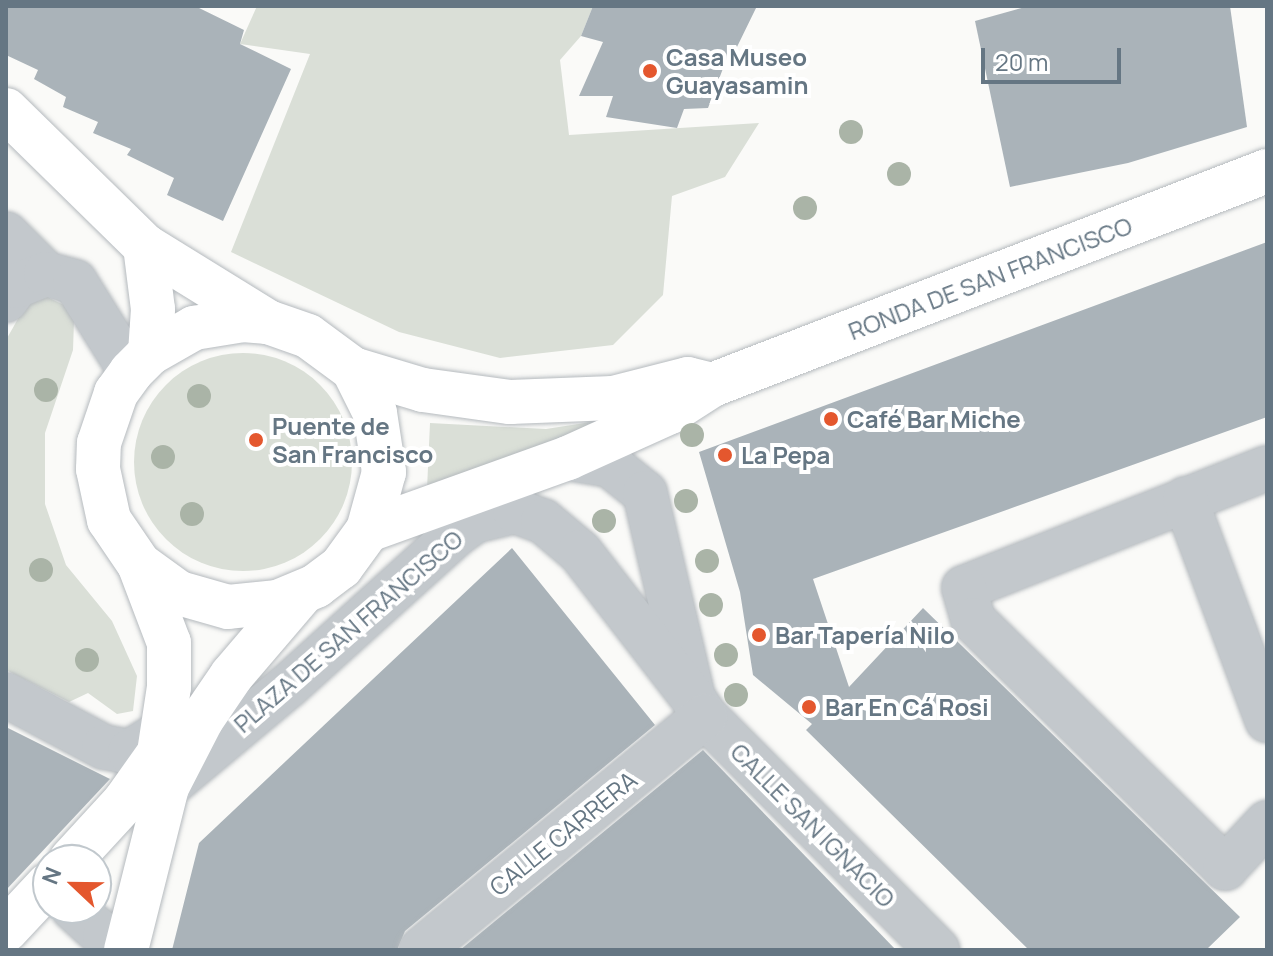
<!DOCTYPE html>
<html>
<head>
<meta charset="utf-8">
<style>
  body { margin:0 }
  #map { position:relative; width:1273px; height:956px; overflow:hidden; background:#fafaf8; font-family:Manrope,sans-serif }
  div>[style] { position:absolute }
  .green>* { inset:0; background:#dadfd7 }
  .round { border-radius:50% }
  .building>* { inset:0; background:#aab3b9 }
  .roads { filter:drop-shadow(0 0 2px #b5babe) drop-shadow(0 0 2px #b5babe) }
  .minor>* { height:44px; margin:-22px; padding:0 22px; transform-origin:22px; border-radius:22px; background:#c3c8cc }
  .major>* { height:44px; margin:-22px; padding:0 22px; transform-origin:22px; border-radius:22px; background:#fff }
  .trees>* { width:24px; height:24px; margin:-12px; border-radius:50%; background:#aab4a7 }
  .dots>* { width:22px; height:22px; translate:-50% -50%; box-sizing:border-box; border:4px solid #fff; border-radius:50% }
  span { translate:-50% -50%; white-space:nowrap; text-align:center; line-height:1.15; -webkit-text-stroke:8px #fff; paint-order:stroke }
  .poi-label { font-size:24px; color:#657683; font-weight:700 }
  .left { translate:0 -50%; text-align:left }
  .street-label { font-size:24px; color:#657683 }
  .frame { position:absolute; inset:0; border:8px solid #657683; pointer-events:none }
  .north { position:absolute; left:32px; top:844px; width:80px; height:80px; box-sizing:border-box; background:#fff; border:2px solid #c1c8cd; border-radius:50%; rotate:292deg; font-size:22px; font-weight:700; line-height:32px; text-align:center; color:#657683 }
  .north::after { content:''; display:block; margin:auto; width:28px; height:36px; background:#e4572e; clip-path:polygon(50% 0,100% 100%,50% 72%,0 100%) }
  .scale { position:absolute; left:981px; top:48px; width:140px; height:36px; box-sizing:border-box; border:4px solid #657683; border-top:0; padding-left:10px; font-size:24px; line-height:28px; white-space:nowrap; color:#657683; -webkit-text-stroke:6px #fff; paint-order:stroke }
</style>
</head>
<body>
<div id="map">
  <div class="green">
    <div style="clip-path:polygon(257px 6px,593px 6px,581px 36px,560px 60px,569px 135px,759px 123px,725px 177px,672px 196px,663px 295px,613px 345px,500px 358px,399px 332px,231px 252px,310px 54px,240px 44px)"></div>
    <div style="clip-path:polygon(45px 296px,64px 305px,74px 321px,73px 350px,45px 433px,45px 504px,66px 565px,112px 621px,137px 676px,133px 711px,117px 714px,88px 693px,69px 702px,6px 670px,6px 340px,28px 301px)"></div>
    <div class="round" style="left:134px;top:353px;width:218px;height:218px"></div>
    <div style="clip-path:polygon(630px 416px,427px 489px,430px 423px,546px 429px)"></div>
  </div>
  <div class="building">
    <div style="clip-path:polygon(6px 6px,195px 6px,244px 30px,240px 44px,291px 69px,223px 221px,167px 195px,174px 178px,127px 155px,131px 149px,93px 133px,98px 122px,63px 107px,66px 97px,34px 79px,38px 70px,6px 55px)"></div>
    <div style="clip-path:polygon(593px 6px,757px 6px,735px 51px,730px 50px,708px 108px,684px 109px,677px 128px,606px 117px,613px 96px,579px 96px,603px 42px,581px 36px)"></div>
    <div style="clip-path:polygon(1029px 6px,1230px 6px,1247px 127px,1128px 163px,1010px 187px,975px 21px)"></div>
    <div style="clip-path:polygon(1267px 242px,1267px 417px,813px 579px,849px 687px,923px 608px,1240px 917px,1206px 950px,1029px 950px,806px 730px,812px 724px,753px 675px,740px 592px,699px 452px)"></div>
    <div style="clip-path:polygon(512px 548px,655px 725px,405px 931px,397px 950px,172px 950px,199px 843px)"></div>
    <div style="clip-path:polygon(6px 727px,110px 779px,6px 890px)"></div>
    <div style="clip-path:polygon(703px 750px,896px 950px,460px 950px)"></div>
  </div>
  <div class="roads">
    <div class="minor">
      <div style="left:6px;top:234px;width:57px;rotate:45deg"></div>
      <div style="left:6px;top:300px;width:17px;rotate:-54deg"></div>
      <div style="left:16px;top:286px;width:32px;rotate:-22deg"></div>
      <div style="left:46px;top:274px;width:30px;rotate:15deg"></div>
      <div style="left:75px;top:282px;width:106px;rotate:58.1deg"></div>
      <div style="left:568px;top:458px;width:43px;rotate:9.5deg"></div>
      <div style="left:610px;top:465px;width:45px;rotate:38.7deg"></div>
      <div style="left:645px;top:493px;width:211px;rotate:76.8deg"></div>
      <div style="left:693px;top:698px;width:22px;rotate:56deg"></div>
      <div style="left:705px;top:716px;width:330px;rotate:45.2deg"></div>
      <div style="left:1267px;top:468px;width:326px;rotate:158.4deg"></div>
      <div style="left:964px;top:588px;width:33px;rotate:74deg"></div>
      <div style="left:973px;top:620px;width:354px;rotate:44.5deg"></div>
      <div style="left:1225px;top:868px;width:62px;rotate:-47deg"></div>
      <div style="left:1185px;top:499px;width:236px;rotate:69.6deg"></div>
      <div style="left:6px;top:695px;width:111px;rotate:28deg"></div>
      <div style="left:104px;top:747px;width:26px;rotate:11deg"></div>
      <div style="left:130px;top:752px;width:28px;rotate:-32deg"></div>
      <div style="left:130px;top:752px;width:35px;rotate:37deg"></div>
      <div style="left:158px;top:773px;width:17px;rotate:57deg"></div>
      <div style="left:167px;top:787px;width:158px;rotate:-39.9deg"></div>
      <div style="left:288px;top:686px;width:225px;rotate:-42.1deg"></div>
      <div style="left:455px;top:535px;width:24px;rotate:-36deg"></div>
      <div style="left:474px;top:521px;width:42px;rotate:-13.7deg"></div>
      <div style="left:515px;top:511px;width:30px;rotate:20deg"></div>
      <div style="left:543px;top:521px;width:48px;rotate:40deg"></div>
      <div style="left:580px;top:552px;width:185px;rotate:52.3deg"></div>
      <div style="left:73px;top:908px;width:43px;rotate:42.2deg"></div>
      <div style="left:105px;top:937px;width:15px;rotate:62deg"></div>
      <div style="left:421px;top:950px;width:368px;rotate:-39.5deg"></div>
    </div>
    <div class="major">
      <div style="left:6px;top:110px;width:194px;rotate:44.4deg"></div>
      <div style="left:145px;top:246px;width:145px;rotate:31.7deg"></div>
      <div style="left:145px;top:246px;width:64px;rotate:82.8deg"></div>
      <div style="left:153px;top:309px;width:44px;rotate:93.9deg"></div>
      <div style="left:353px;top:369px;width:49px;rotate:63.4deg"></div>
      <div style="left:375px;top:413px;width:60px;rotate:81.3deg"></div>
      <div style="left:384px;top:472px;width:60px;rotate:105.4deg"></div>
      <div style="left:368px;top:530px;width:46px;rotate:126.1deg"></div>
      <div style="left:341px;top:567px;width:31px;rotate:143deg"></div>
      <div style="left:316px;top:586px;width:41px;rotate:157.2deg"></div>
      <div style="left:278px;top:602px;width:50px;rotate:174.3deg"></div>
      <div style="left:228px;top:607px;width:51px;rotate:-164.1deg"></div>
      <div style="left:179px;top:593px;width:49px;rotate:-144.1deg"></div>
      <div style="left:139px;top:564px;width:53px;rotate:-124.3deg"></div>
      <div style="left:109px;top:520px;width:52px;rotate:-102.2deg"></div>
      <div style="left:98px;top:469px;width:26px;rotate:-88deg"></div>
      <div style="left:99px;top:443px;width:53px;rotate:-71.2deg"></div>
      <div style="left:116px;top:393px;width:26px;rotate:-54deg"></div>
      <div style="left:131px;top:372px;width:27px;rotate:-45deg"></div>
      <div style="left:150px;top:353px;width:51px;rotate:-29.6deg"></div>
      <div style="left:194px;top:328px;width:50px;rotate:-9.3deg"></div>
      <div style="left:243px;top:320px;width:25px;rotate:5deg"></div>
      <div style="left:268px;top:322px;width:42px;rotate:19.3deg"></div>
      <div style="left:308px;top:336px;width:56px;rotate:36.3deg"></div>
      <div style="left:353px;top:369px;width:73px;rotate:16.7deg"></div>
      <div style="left:423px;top:390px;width:88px;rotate:7.9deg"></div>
      <div style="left:510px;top:402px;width:103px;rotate:-2.2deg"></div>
      <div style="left:613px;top:398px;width:77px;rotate:-14.2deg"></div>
      <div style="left:688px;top:379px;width:25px;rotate:14deg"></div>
      <div style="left:368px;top:530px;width:213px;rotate:-19.8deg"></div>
      <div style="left:568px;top:458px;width:112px;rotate:-24.3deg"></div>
      <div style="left:670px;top:412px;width:50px;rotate:-32.7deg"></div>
      <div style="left:712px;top:385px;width:595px;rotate:-21.09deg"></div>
      <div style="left:71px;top:860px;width:80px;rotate:-47.5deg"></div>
      <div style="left:125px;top:801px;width:59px;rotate:-54.7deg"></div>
      <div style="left:159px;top:753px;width:67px;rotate:-81.4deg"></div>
      <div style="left:169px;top:687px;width:44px;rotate:-90deg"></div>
      <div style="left:169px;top:643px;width:85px;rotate:-110.8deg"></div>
      <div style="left:6px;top:930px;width:62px;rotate:-47deg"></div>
      <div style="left:126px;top:950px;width:168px;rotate:-75.9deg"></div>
      <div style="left:167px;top:787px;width:76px;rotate:-62.8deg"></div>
      <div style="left:202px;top:719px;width:53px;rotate:-55.7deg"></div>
      <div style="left:232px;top:675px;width:108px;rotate:-49.5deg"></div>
    </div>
  </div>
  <div class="trees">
    <div style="left:851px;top:132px"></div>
    <div style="left:899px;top:174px"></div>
    <div style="left:805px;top:208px"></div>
    <div style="left:46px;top:390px"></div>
    <div style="left:199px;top:396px"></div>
    <div style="left:692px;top:435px"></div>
    <div style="left:163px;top:457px"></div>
    <div style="left:686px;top:501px"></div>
    <div style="left:192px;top:514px"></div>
    <div style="left:604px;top:521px"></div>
    <div style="left:707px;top:561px"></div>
    <div style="left:41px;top:570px"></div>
    <div style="left:711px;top:605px"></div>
    <div style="left:726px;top:655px"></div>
    <div style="left:87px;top:660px"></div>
    <div style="left:736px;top:695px"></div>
  </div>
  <div class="dots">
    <div style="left:650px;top:71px;background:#e4572e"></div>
    <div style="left:831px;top:419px;background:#e4572e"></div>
    <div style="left:256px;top:440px;background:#e4572e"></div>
    <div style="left:725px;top:455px;background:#e4572e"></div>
    <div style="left:759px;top:635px;background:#e4572e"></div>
    <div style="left:809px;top:707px;background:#e4572e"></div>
  </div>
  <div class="poi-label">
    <span class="left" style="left:666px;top:71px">Casa Museo<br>Guayasamin</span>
    <span class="left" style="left:847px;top:419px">Café Bar Miche</span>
    <span class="left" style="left:272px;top:440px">Puente de<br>San Francisco</span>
    <span class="left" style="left:741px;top:455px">La Pepa</span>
    <span class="left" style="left:775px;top:635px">Bar Tapería Nilo</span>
    <span class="left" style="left:825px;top:707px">Bar En Cá Rosi</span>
  </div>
  <div class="street-label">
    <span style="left:990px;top:278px;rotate:-21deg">RONDA DE SAN FRANCISCO</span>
    <span style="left:348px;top:631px;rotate:-41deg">PLAZA DE SAN FRANCISCO</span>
    <span style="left:813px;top:825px;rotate:45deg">CALLE SAN IGNACIO</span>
    <span style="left:563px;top:833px;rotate:-39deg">CALLE CARRERA</span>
  </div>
  <div class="frame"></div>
  <div class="north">N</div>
  <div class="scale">20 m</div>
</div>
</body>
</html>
